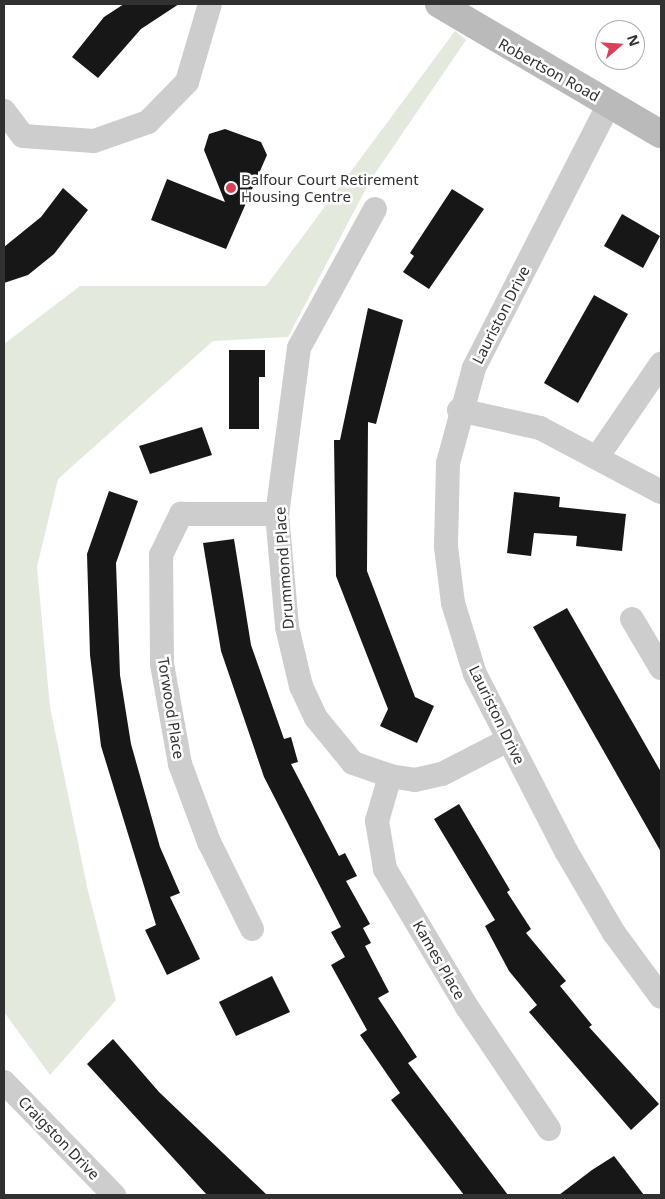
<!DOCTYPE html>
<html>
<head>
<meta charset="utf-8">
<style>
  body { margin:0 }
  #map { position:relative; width:665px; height:1199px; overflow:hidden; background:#fff; font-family:"Noto Sans",sans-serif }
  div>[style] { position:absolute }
  .green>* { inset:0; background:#e4e9dd }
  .building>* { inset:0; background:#171717 }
  .street>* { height:24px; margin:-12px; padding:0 12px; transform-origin:12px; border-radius:12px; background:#cdcdcd }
  .secondary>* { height:28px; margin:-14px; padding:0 14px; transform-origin:14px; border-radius:14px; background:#bababa }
  .dots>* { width:14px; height:14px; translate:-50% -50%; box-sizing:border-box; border:2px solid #fff; border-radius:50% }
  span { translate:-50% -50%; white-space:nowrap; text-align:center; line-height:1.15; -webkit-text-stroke:5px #fff; paint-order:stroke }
  .street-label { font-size:15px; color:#303030 }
  .poi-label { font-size:15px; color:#303030 }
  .left { translate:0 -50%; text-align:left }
  .frame { position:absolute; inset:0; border:5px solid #303030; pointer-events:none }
  .north { position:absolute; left:595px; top:20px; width:50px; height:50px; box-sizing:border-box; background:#fff; border:1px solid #acacac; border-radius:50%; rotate:71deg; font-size:14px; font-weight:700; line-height:20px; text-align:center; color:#303030 }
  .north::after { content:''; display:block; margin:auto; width:18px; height:22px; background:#d74259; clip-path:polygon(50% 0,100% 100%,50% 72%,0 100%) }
</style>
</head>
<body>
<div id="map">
  <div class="green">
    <div style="clip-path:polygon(455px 31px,466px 40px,370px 181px,288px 337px,213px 341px,58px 479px,37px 567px,50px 707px,88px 891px,116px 1000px,50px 1075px,4px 1012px,4px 344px,80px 286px,266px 286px)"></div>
  </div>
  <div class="building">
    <div style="clip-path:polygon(124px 4px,179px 4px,141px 29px,98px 78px,72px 57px,104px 17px)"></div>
    <div style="clip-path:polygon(225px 129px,261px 142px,267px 155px,226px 249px,151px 220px,167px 179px,225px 202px,204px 150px,209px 134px)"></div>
    <div style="clip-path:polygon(63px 188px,88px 210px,54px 254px,28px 275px,4px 283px,4px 247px,41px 217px)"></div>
    <div style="clip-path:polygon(452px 189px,484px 209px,429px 289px,403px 272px,414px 256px,410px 253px)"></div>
    <div style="clip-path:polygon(622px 214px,660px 236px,643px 268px,604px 246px)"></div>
    <div style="clip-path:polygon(594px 295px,628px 314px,578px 403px,544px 383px)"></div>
    <div style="clip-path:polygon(368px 308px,403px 320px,376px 424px,368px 422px,367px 571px,415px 697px,434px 706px,417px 743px,380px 726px,388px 709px,336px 576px,334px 440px,340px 440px)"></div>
    <div style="clip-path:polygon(229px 350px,265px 350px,265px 377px,259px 377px,259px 429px,229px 429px)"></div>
    <div style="clip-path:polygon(202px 427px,212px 455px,150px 474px,139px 446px)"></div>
    <div style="clip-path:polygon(109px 491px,138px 501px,116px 563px,120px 675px,131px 744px,160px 847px,180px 893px,170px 897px,200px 959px,167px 975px,145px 930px,156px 925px,101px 746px,90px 655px,87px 554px)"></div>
    <div style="clip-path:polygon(514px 492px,560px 497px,559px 507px,626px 514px,622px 551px,576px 546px,577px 536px,534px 533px,531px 556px,507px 553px)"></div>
    <div style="clip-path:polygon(234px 539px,251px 645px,284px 739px,291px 737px,298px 762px,291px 764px,339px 856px,345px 853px,357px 876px,346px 881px,370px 924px,363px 928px,371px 943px,365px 946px,389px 992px,378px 998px,417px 1057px,408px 1063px,508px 1195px,464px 1195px,391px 1100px,400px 1093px,360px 1035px,367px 1030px,331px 965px,345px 957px,331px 932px,341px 927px,264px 777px,221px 651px,203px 543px)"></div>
    <div style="clip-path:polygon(567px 608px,661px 772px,661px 852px,533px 627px)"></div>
    <div style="clip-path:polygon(459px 804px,510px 890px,507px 892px,531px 929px,526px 933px,566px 981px,560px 986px,592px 1025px,589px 1027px,659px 1104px,631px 1130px,529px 1012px,537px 1005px,509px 971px,485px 926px,495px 920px,434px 819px)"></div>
    <div style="clip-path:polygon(272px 976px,290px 1012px,236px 1036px,219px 1002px)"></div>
    <div style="clip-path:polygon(113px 1039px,159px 1092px,267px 1195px,207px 1195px,87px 1064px)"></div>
    <div style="clip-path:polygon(614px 1156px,644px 1195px,559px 1195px,592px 1170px)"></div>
  </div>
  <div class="street">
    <div style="left:609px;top:104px;width:297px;rotate:117.1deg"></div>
    <div style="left:474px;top:368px;width:98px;rotate:105.3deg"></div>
    <div style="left:448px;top:463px;width:84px;rotate:91.4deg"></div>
    <div style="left:446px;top:547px;width:56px;rotate:82.9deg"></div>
    <div style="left:453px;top:603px;width:74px;rotate:72.8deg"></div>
    <div style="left:475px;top:674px;width:199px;rotate:62.8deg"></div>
    <div style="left:566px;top:851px;width:95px;rotate:59.7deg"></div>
    <div style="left:614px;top:933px;width:79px;rotate:53.7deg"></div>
    <div style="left:4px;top:111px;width:31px;rotate:53deg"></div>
    <div style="left:23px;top:136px;width:71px;rotate:4deg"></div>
    <div style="left:94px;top:141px;width:57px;rotate:-19.4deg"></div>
    <div style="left:148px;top:122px;width:56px;rotate:-45.7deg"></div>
    <div style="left:187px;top:82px;width:81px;rotate:-73.6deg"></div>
    <div style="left:375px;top:209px;width:158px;rotate:118.7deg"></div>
    <div style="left:299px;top:348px;width:167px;rotate:97.5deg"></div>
    <div style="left:277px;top:514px;width:113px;rotate:84.9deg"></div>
    <div style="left:287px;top:627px;width:61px;rotate:76.7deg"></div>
    <div style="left:301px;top:686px;width:35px;rotate:65deg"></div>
    <div style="left:316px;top:718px;width:58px;rotate:50.6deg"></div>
    <div style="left:353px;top:763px;width:39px;rotate:19deg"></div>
    <div style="left:390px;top:776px;width:25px;rotate:9deg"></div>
    <div style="left:415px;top:780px;width:28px;rotate:-13deg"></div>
    <div style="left:442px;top:774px;width:74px;rotate:-27.3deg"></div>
    <div style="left:459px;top:410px;width:83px;rotate:12.5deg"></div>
    <div style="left:540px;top:428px;width:137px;rotate:27.9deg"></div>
    <div style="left:598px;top:456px;width:112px;rotate:-55.6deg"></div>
    <div style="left:632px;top:619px;width:57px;rotate:59.4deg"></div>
    <div style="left:390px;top:776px;width:47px;rotate:106.1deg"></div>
    <div style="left:377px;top:821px;width:49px;rotate:80.5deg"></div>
    <div style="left:385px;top:869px;width:161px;rotate:59.3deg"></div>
    <div style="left:467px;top:1007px;width:147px;rotate:56.1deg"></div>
    <div style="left:252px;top:929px;width:97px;rotate:-116.3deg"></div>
    <div style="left:209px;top:842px;width:83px;rotate:-110.4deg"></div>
    <div style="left:180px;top:764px;width:102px;rotate:-100.2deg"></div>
    <div style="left:162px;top:664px;width:109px;rotate:-90.5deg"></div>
    <div style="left:161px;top:555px;width:46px;rotate:-64deg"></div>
    <div style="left:181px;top:514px;width:96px"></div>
    <div style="left:4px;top:1082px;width:158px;rotate:45.8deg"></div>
  </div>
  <div class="secondary">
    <div style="left:439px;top:4px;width:257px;rotate:30.4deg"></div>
  </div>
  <div class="dots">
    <div style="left:231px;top:188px;background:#d74259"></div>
  </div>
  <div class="street-label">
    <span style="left:549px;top:70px;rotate:29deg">Robertson Road</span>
    <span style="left:501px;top:315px;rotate:-63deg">Lauriston Drive</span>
    <span style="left:284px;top:568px;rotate:-94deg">Drummond Place</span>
    <span style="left:171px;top:708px;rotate:81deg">Torwood Place</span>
    <span style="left:497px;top:715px;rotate:64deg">Lauriston Drive</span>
    <span style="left:439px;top:960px;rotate:60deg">Kames Place</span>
    <span style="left:59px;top:1138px;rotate:46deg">Craigston Drive</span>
  </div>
  <div class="poi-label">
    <span class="left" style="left:241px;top:188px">Balfour Court Retirement<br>Housing Centre</span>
  </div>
  <div class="frame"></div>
  <div class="north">N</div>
</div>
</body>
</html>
